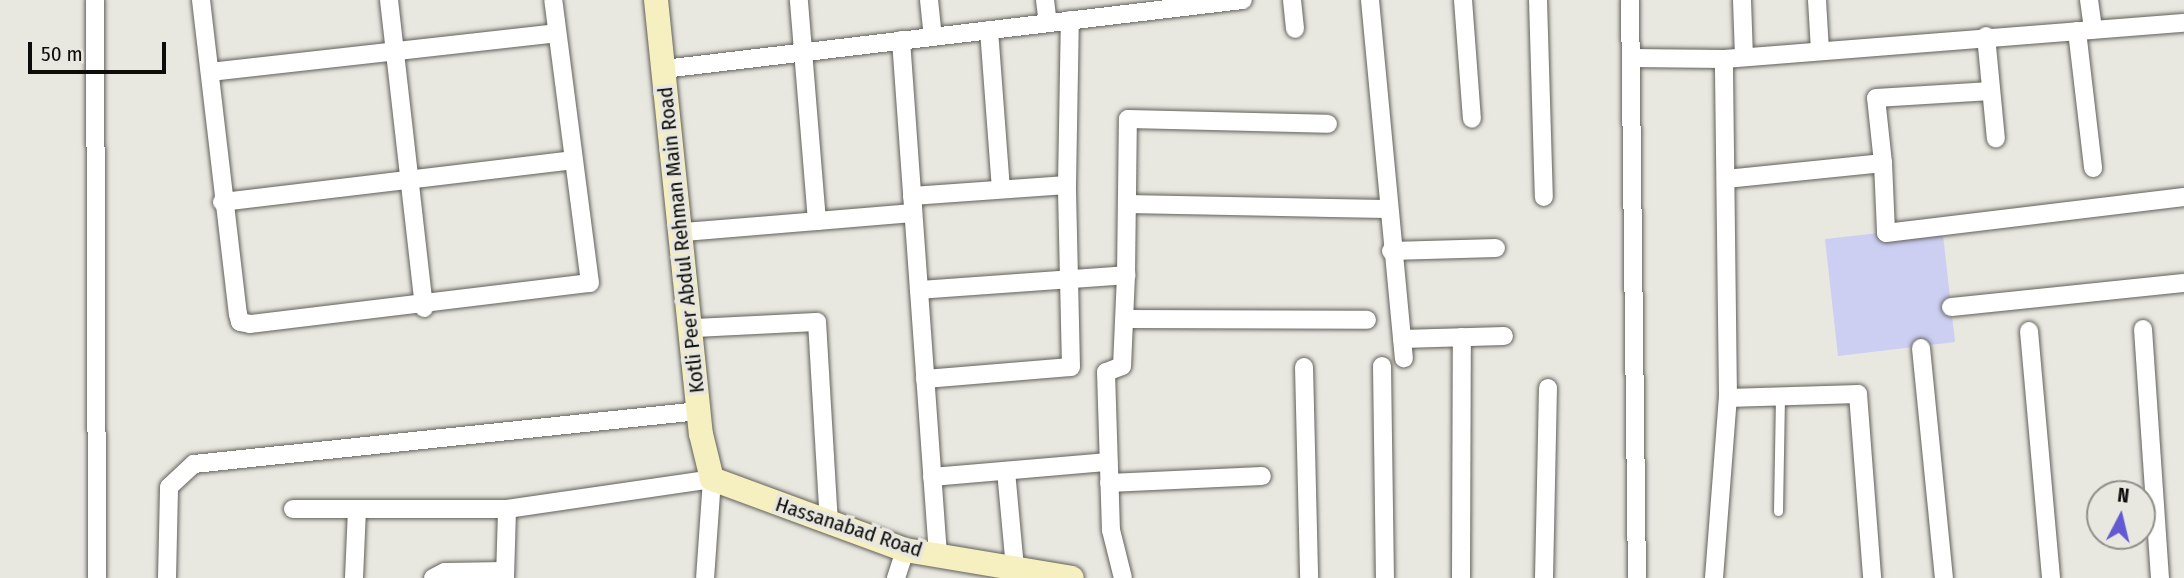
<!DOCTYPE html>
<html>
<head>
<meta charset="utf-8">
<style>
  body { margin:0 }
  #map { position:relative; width:2184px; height:578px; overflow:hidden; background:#e8e7e0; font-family:"Fira Sans Condensed",sans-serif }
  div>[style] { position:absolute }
  .green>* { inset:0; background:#cccef2 }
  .roads { filter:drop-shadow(0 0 2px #61605a) drop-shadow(0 0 2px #61605a) }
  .lane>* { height:9px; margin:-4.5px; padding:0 4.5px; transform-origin:4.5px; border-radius:4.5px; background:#fff }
  .street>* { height:18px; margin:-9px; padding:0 9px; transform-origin:9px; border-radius:9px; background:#fff }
  .secondary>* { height:24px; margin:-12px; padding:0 12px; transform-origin:12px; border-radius:12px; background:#f6efbf }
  span { translate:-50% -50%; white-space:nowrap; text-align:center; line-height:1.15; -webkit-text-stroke:7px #e8e7e0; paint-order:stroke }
  .street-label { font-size:21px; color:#0c0c0a }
  .north { position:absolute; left:2086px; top:480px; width:70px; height:70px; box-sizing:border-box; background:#e8e7e0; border:2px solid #908f8a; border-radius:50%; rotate:7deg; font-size:19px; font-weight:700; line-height:28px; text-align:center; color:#0c0c0a }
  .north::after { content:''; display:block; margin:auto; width:24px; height:32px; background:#635ad3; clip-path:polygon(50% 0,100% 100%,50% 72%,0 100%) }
  .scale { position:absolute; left:28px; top:42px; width:138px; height:32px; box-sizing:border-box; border:4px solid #0c0c0a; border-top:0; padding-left:9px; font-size:21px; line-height:24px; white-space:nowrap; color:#0c0c0a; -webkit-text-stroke:5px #e8e7e0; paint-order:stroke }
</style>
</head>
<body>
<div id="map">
  <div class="green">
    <div style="clip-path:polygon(1942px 226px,1955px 342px,1838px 356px,1825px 239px)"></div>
  </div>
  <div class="roads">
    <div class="lane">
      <div style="left:1778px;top:511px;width:114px;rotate:-89deg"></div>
    </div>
    <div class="street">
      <div style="left:95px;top:0;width:578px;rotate:89.8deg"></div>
      <div style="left:201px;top:0;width:316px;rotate:83.3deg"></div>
      <div style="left:238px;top:314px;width:8px;rotate:76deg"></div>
      <div style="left:240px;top:322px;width:10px;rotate:11deg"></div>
      <div style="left:250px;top:324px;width:342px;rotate:-6.9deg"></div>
      <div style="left:590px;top:283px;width:285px;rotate:-97.4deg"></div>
      <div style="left:389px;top:0;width:310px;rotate:83.5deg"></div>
      <div style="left:929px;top:0;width:37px;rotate:84deg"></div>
      <div style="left:1045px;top:0;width:23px;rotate:83deg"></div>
      <div style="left:1292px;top:0;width:29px;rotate:84deg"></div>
      <div style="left:1370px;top:0;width:360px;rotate:84.6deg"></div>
      <div style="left:1463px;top:0;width:119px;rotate:85.7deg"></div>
      <div style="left:1538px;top:0;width:197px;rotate:88.3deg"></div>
      <div style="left:1630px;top:0;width:578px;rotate:89.31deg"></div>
      <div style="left:1742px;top:0;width:57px;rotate:88deg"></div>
      <div style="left:1817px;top:0;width:50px;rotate:86.6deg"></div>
      <div style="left:2089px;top:0;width:30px;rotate:82deg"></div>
      <div style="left:989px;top:30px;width:159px;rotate:85.7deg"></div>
      <div style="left:2077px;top:31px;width:138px;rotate:83.3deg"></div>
      <div style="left:1986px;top:36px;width:103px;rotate:84.5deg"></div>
      <div style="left:901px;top:40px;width:516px;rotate:85.89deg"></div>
      <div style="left:1631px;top:58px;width:93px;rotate:0.6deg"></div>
      <div style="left:664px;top:69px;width:583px;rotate:-6.8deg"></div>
      <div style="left:210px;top:72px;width:348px;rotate:-6.4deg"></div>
      <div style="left:1883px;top:163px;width:65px;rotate:-96.1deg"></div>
      <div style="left:1876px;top:98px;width:115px;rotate:-3.5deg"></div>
      <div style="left:1726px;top:179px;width:158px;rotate:-5.8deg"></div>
      <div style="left:1883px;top:163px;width:70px;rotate:87.5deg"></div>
      <div style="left:1886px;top:233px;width:300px;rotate:-6.9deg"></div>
      <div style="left:912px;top:196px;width:155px;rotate:-4.1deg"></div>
      <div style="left:1067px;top:185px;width:165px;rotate:-89deg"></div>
      <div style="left:222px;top:202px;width:354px;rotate:-6.8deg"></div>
      <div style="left:1127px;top:204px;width:259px;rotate:1.1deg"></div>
      <div style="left:817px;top:221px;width:96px;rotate:-4.8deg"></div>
      <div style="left:684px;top:232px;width:133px;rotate:-4.7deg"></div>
      <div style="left:817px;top:221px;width:222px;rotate:-94.7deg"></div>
      <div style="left:1391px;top:251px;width:105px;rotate:-1.6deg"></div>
      <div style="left:1126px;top:275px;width:156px;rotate:-89.3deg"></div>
      <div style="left:1128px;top:119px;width:200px;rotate:1.4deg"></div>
      <div style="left:919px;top:290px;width:208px;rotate:-4.1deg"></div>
      <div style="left:1126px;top:275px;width:91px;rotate:92.5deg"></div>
      <div style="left:1122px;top:366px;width:17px;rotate:159deg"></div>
      <div style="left:1106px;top:372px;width:158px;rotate:88.2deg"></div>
      <div style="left:1111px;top:530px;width:49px;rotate:76deg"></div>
      <div style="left:1951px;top:307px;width:234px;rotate:-5.9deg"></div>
      <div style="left:1126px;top:319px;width:241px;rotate:0.2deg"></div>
      <div style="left:694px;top:328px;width:123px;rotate:-2.8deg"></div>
      <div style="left:817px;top:322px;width:201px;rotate:86.6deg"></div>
      <div style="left:2143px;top:329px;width:250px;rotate:86.1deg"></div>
      <div style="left:2029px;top:331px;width:248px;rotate:84.9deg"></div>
      <div style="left:1402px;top:339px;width:102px;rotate:-1.7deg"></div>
      <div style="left:1921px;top:348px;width:231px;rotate:84.3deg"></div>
      <div style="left:1382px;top:366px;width:212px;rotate:89.2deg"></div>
      <div style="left:1304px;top:367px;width:211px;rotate:88.6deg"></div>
      <div style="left:925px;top:379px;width:146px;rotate:-4.7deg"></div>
      <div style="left:1071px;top:367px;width:182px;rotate:-91.3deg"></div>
      <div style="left:1728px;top:398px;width:130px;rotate:-1.8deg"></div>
      <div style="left:1858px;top:394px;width:185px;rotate:85.6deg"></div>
      <div style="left:1006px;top:471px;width:97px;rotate:84.7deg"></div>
      <div style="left:932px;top:477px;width:177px;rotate:-4.9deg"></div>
      <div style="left:1109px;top:483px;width:153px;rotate:-2.6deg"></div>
      <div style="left:293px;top:509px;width:214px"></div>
      <div style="left:507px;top:509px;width:207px;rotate:-8.3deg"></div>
      <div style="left:712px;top:479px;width:99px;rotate:94deg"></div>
      <div style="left:167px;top:578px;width:91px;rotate:-88.7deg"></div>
      <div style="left:169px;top:487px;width:34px;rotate:-43deg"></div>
      <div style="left:194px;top:464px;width:508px;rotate:-5.99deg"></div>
      <div style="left:354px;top:578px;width:68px;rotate:-87.5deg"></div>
      <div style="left:433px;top:578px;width:13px;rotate:-27deg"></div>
      <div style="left:445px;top:572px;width:60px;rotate:-1deg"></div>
      <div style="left:505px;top:578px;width:69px;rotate:-88.3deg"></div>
      <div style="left:896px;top:578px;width:29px;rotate:-72deg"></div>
      <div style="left:1461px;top:578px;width:241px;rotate:-89.8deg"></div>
      <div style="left:1544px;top:578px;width:190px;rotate:-88.8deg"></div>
      <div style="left:1714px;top:578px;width:181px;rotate:-85.6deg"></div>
      <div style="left:1728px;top:398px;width:339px;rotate:-90.7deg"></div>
      <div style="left:1724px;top:59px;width:461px;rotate:-4.5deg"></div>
    </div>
    <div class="secondary">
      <div style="left:656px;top:0;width:436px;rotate:84.1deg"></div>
      <div style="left:701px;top:434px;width:46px;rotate:76.3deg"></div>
      <div style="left:712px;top:479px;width:206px;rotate:20.2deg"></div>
      <div style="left:905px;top:550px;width:169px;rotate:9.5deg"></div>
    </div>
  </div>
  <div class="street-label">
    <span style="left:681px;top:240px;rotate:-96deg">Kotli Peer Abdul Rehman Main Road</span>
    <span style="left:849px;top:527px;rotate:18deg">Hassanabad Road</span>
  </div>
  <div class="north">N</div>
  <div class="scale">50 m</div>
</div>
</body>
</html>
